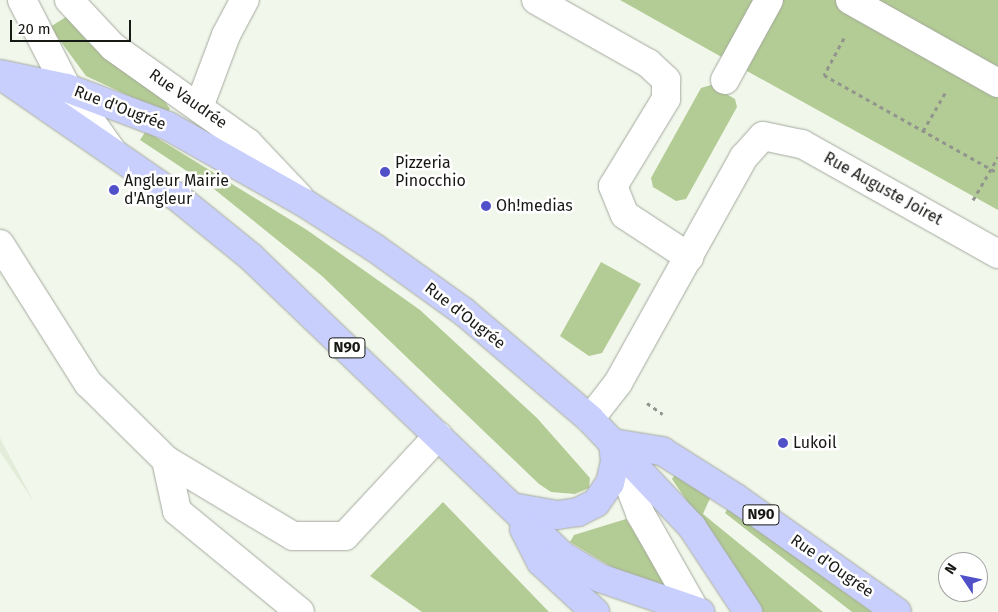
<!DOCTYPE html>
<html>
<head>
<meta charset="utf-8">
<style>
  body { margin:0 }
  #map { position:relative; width:998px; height:612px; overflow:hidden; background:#f2f7ec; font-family:"Fira Sans",sans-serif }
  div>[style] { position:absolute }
  .built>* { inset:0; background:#e3ebd9 }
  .green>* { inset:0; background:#b3cb94 }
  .path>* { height:3px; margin-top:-1.5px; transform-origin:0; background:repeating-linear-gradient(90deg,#92958d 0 4px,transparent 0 8px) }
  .roads { filter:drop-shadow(0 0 1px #a4a99e) drop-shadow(0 0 1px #a4a99e) }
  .minor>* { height:28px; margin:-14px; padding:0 14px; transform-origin:14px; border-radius:14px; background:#fff }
  .major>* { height:28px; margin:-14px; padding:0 14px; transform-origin:14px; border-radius:14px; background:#c8cffd }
  .dots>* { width:14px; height:14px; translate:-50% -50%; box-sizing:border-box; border:2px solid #fff; border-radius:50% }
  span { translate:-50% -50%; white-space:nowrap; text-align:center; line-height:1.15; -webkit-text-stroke:5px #fff; paint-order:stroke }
  .shield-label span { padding:1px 4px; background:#fff; border:1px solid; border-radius:4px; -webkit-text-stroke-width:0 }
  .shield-label { font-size:15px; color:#171915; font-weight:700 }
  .street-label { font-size:16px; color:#171915 }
  .poi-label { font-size:16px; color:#171915 }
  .left { translate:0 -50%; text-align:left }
  .north { position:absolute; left:938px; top:552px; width:50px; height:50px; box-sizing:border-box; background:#fff; border:1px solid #a2a3a1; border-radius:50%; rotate:304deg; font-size:14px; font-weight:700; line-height:20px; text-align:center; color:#171915 }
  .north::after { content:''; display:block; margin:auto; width:18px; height:22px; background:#5051c8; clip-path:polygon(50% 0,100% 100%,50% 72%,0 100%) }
  .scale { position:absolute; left:10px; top:20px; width:121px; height:22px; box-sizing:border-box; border:2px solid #171915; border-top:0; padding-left:6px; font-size:15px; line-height:18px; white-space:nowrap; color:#171915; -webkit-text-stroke:4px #fff; paint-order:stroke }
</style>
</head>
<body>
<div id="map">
  <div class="built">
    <div style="clip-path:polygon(0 438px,34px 502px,0 452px)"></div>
  </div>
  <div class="green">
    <div style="clip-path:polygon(620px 0,998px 0,998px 210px,718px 55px)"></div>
    <div style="clip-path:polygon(66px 17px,89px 43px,162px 97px,170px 109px,166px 113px,86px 76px,50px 27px)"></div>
    <div style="clip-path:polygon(711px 85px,735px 99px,737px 107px,686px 199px,676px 201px,653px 187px,651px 178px,701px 88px)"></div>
    <div style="clip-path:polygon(146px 131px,307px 230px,420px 310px,537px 418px,590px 478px,589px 488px,575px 494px,551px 492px,539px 484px,322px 276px,214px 189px,140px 140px)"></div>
    <div style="clip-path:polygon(601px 262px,641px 284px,602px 353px,589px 356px,560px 336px)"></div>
    <div style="clip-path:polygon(676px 473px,711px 496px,703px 514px,823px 612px,762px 612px,672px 479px)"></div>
    <div style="clip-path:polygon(443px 502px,549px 612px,422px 612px,370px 576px)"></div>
    <div style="clip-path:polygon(728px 508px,872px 612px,852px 612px,725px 513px)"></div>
    <div style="clip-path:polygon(626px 519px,660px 574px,664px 585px,613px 568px,570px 542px,574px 535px)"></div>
  </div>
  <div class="path">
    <div style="left:844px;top:38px;width:42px;rotate:118.4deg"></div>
    <div style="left:824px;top:75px;width:200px;rotate:29.4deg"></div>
    <div style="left:923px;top:131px;width:44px;rotate:-59.9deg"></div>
    <div style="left:973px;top:200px;width:50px;rotate:-59.8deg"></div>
    <div style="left:647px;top:403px;width:19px;rotate:35deg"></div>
  </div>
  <div class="roads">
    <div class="minor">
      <div style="left:22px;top:0;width:99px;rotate:62.9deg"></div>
      <div style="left:67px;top:88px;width:77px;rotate:54.5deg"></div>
      <div style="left:69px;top:0;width:64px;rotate:46.9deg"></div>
      <div style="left:113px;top:47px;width:166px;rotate:35.4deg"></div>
      <div style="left:248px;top:143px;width:74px;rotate:46.6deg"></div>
      <div style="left:536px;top:0;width:129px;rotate:29.4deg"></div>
      <div style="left:648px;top:63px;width:25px;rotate:43deg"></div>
      <div style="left:666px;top:80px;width:19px;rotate:90deg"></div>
      <div style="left:666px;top:99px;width:102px;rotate:121.3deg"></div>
      <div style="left:613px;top:186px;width:31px;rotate:68deg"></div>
      <div style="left:625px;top:215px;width:77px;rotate:33.3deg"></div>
      <div style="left:850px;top:0;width:170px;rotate:29.3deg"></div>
      <div style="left:725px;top:80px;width:91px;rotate:-61.2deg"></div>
      <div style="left:199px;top:107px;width:77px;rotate:-69.4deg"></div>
      <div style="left:226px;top:35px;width:40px;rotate:-62deg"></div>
      <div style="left:0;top:244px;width:165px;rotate:57.7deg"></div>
      <div style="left:88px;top:383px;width:110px;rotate:44.6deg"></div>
      <div style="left:166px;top:460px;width:52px;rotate:77.8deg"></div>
      <div style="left:177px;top:511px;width:159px;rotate:39.4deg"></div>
      <div style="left:590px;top:419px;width:46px;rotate:-52.1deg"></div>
      <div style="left:618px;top:383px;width:259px;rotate:-60.9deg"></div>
      <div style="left:744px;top:157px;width:28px;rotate:-48deg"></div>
      <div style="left:763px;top:136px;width:40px;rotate:12deg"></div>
      <div style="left:802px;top:144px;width:225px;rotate:29.3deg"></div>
      <div style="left:613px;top:443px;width:75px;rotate:68.9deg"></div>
      <div style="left:640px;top:513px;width:114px;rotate:60.5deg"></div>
      <div style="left:166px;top:460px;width:148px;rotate:30.9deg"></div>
      <div style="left:293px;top:536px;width:52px"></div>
      <div style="left:345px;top:536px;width:137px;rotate:-47.1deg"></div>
    </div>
    <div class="major">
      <div style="left:0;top:74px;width:68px;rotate:11.8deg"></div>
      <div style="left:67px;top:88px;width:108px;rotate:20.6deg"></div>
      <div style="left:168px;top:126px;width:155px;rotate:29.4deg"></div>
      <div style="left:303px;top:202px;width:85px;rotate:32.6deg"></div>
      <div style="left:375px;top:248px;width:110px;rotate:35.7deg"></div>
      <div style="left:464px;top:312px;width:165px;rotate:40.3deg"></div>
      <div style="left:590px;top:419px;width:149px;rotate:46.6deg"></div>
      <div style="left:692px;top:527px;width:102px;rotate:56.6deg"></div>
      <div style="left:9px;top:81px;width:203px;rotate:34.6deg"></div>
      <div style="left:176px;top:196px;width:97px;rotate:39.1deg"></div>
      <div style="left:251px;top:257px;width:432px;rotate:43.8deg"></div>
      <div style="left:563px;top:556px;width:43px;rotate:30.7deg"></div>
      <div style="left:600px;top:578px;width:106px;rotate:18.8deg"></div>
      <div style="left:613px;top:443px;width:50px;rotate:9.3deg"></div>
      <div style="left:662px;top:451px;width:88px;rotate:32.4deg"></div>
      <div style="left:736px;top:498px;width:197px;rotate:35.3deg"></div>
      <div style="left:512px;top:507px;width:46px;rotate:10.1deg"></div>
      <div style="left:557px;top:515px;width:21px;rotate:-8deg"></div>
      <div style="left:578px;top:512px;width:20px;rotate:-27deg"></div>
      <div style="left:596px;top:503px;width:24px;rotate:-55deg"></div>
      <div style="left:610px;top:483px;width:22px;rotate:-77deg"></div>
      <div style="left:615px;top:462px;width:19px;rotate:-96deg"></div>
      <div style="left:524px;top:529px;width:37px;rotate:63deg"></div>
      <div style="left:541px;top:562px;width:74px;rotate:42.8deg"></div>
    </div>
  </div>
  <div class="dots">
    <div style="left:385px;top:172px;background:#5051c8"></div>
    <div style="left:114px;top:190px;background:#5051c8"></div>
    <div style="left:486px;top:206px;background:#5051c8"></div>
    <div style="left:783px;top:443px;background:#5051c8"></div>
  </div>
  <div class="shield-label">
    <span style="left:347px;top:348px">N90</span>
    <span style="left:761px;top:515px">N90</span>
  </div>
  <div class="street-label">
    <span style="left:188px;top:99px;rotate:35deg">Rue Vaudrée</span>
    <span style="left:120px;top:108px;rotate:21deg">Rue d'Ougrée</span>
    <span style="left:883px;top:189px;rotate:29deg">Rue Auguste Joiret</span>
    <span style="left:465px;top:316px;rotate:38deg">Rue d'Ougrée</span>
    <span style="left:832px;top:566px;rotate:35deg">Rue d'Ougrée</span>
  </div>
  <div class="poi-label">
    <span class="left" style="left:395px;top:172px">Pizzeria<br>Pinocchio</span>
    <span class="left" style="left:124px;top:190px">Angleur Mairie<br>d'Angleur</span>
    <span class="left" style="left:496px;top:206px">Oh!medias</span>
    <span class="left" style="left:793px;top:443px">Lukoil</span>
  </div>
  <div class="north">N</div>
  <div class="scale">20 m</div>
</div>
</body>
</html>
